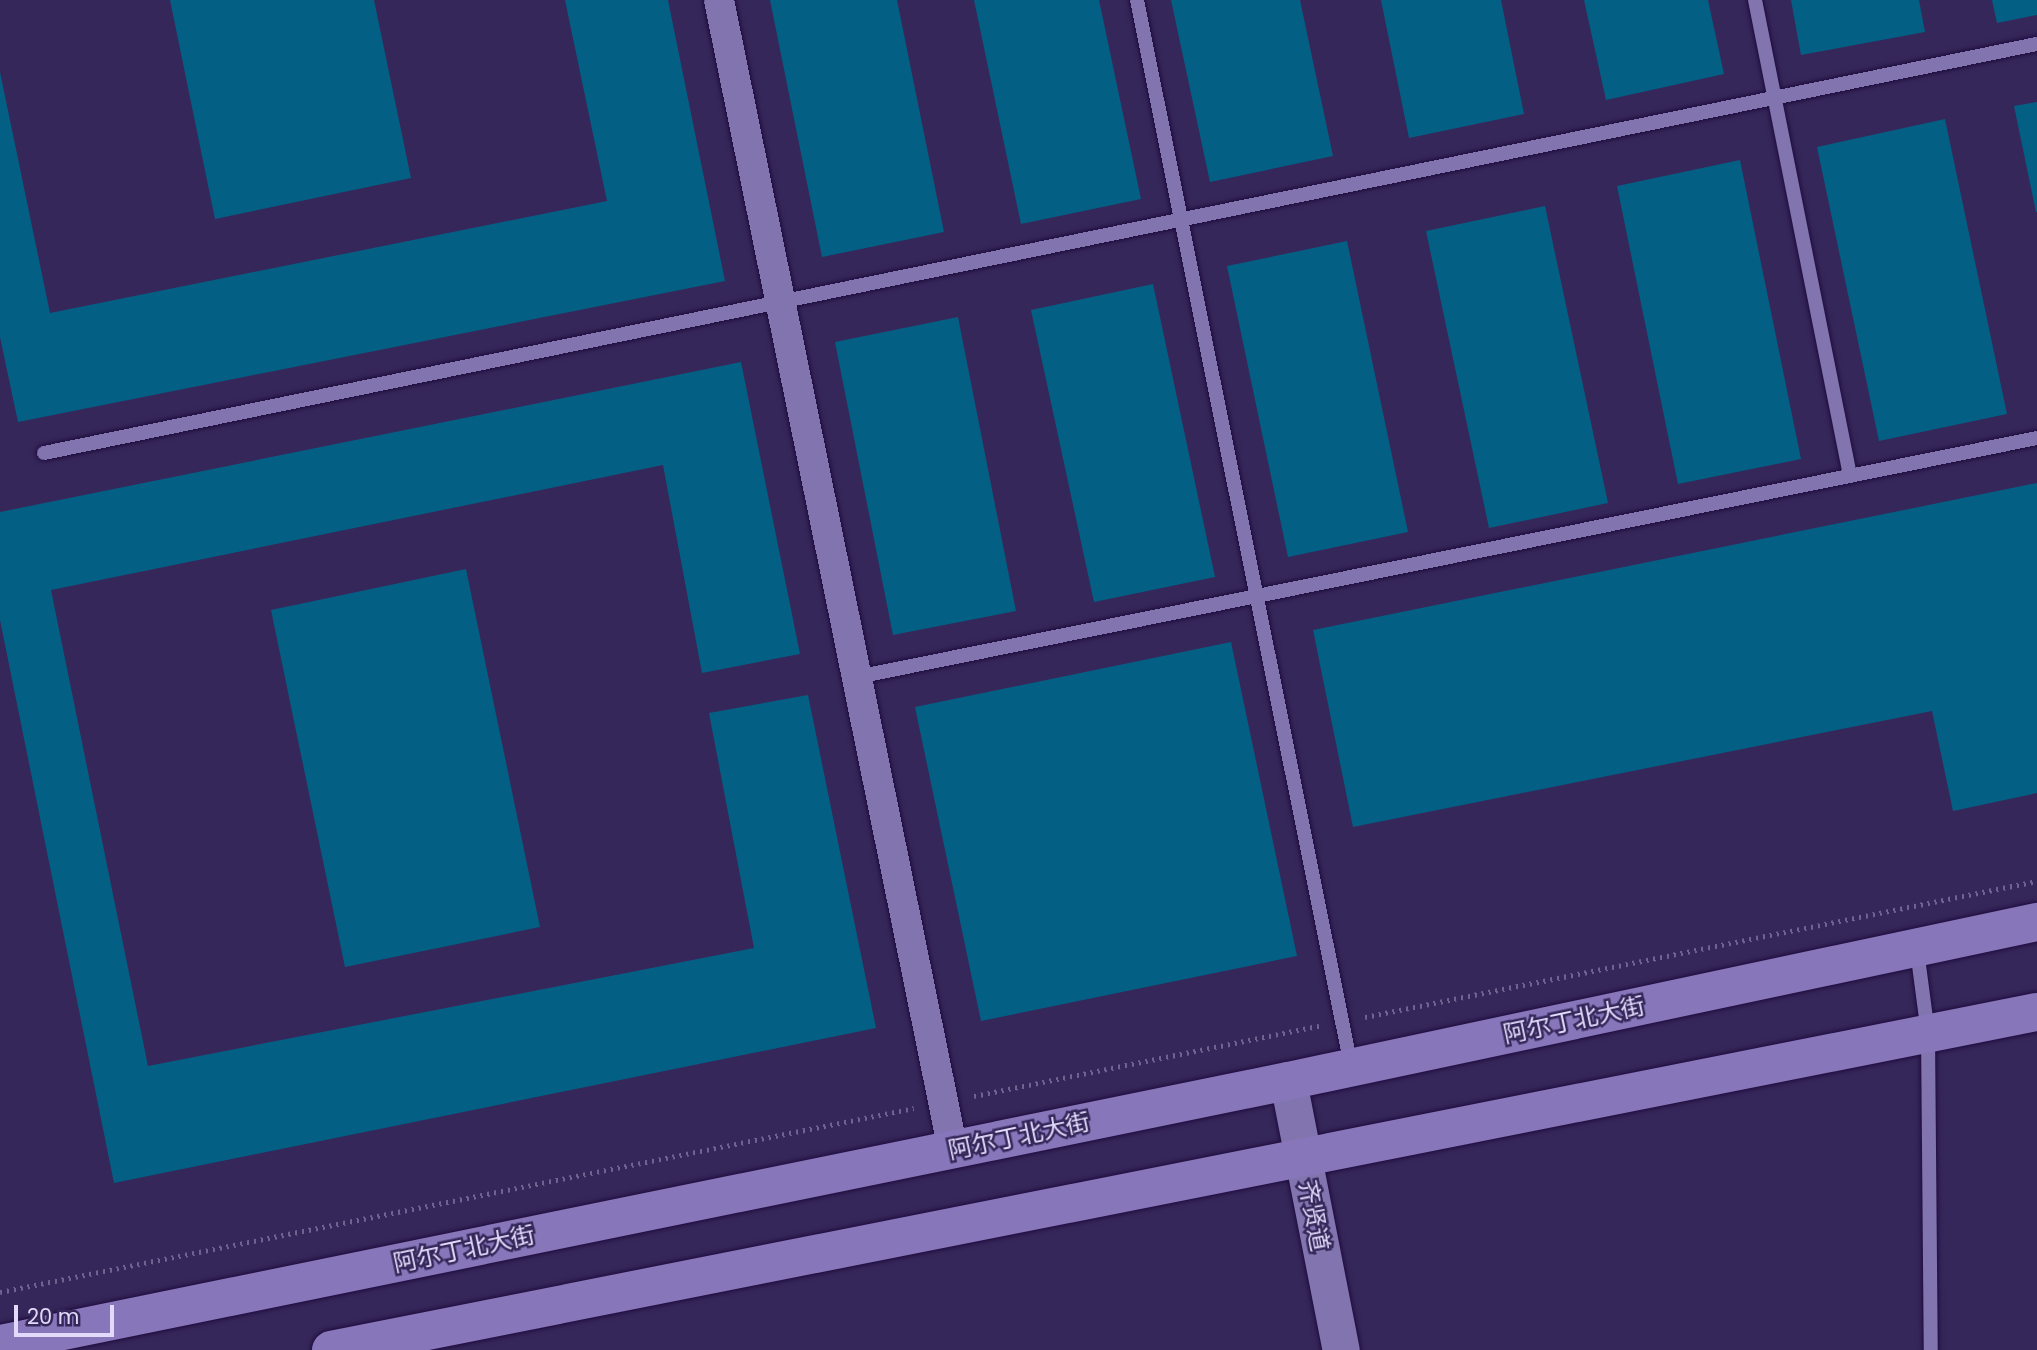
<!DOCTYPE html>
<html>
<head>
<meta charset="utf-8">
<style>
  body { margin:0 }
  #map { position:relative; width:2037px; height:1350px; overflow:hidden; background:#36275a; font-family:Poppins,"Noto Sans SC",sans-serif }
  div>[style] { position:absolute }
  .building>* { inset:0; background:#045f84 }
  .path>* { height:4.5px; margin-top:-2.25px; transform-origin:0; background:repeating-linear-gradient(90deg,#706390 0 2px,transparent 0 7px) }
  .roads { filter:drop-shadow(0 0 2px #1f0c3e) drop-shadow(0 0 2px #1f0c3e) }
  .service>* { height:14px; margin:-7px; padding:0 7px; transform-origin:7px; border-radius:7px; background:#8274af }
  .minor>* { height:30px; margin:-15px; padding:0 15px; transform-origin:15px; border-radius:15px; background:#8274af }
  .tertiary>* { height:37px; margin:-18.5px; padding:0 18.5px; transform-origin:18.5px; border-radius:18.5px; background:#8274af }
  .secondary>* { height:38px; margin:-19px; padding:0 19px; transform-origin:19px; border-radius:19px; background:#8776ba }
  span { translate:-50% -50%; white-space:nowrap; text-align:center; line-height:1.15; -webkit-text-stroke:5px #36275a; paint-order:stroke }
  .street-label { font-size:24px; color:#e1dafa }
  .scale { position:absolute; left:14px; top:1305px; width:100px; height:32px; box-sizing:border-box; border:4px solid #e1dafa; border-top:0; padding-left:9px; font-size:21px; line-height:24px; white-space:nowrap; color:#e1dafa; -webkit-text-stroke:5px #36275a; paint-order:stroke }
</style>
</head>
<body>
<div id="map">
  <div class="building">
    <div style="clip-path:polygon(170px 0,374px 0,411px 178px,215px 219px)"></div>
    <div style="clip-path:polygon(565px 0,668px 0,725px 281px,18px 422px,0 337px,0 72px,50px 313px,607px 201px)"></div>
    <div style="clip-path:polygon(770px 0,897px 0,944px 232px,822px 257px)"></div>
    <div style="clip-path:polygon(974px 0,1099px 0,1141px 199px,1021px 224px)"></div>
    <div style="clip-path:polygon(1171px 0,1300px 0,1333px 156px,1210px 182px)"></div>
    <div style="clip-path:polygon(1381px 0,1501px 0,1524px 114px,1409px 138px)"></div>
    <div style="clip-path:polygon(1584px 0,1708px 0,1724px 74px,1606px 100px)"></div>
    <div style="clip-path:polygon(1791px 0,1919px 0,1925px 32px,1801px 55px)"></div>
    <div style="clip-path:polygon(1992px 0,2037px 0,2037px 15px,1997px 23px)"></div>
    <div style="clip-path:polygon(2037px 102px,2037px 212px,2036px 212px,2014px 106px)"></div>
    <div style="clip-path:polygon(1945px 119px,2007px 414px,1879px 441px,1817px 147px)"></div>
    <div style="clip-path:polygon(1740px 160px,1801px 459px,1678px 484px,1617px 186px)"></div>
    <div style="clip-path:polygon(1545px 206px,1608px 503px,1489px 528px,1426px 231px)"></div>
    <div style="clip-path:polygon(1347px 241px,1408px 532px,1288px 557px,1227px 266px)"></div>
    <div style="clip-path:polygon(1153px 284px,1215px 577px,1094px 602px,1031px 310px)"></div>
    <div style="clip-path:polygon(958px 317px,1016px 611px,893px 635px,835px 342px)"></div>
    <div style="clip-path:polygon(741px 362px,800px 654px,702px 673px,663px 465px,51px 590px,148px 1066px,754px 948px,709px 713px,808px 695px,876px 1028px,114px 1183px,0 620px,0 512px)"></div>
    <div style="clip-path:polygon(2037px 483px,2037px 793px,1953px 811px,1932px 711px,1353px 827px,1313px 630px)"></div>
    <div style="clip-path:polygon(466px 569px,540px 927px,345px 967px,271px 610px)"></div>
    <div style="clip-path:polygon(1231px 642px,1297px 956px,981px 1021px,915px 707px)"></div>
  </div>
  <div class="path">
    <div style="left:1365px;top:1017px;width:686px;rotate:-11.44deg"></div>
    <div style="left:974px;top:1096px;width:352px;rotate:-11.5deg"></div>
    <div style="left:0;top:1292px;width:932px;rotate:-11.38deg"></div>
  </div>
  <div class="roads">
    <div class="service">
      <div style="left:1137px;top:0;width:1087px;rotate:78.65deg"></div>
      <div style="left:1755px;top:0;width:485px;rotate:78.7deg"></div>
      <div style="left:44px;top:453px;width:2035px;rotate:-11.6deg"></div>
      <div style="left:857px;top:677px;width:1204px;rotate:-11.45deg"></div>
      <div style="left:1917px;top:950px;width:85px;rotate:82.5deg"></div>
      <div style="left:1928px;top:1034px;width:316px;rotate:89.5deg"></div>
    </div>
    <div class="minor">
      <div style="left:719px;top:0;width:1174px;rotate:78.5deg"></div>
    </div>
    <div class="tertiary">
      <div style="left:1288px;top:1081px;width:274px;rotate:78.9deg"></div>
    </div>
    <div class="secondary">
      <div style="left:0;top:1344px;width:1315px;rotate:-11.54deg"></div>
      <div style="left:1288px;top:1081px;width:766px;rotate:-11.99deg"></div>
      <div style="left:331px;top:1350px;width:1739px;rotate:-11.21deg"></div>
    </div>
  </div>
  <div class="street-label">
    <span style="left:1574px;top:1020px;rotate:-12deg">阿尔丁北大街</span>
    <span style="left:1019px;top:1136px;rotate:-12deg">阿尔丁北大街</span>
    <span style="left:1314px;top:1216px;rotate:79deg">齐贤道</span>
    <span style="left:464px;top:1249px;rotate:-12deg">阿尔丁北大街</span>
  </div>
  <div class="scale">20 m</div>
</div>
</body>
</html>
